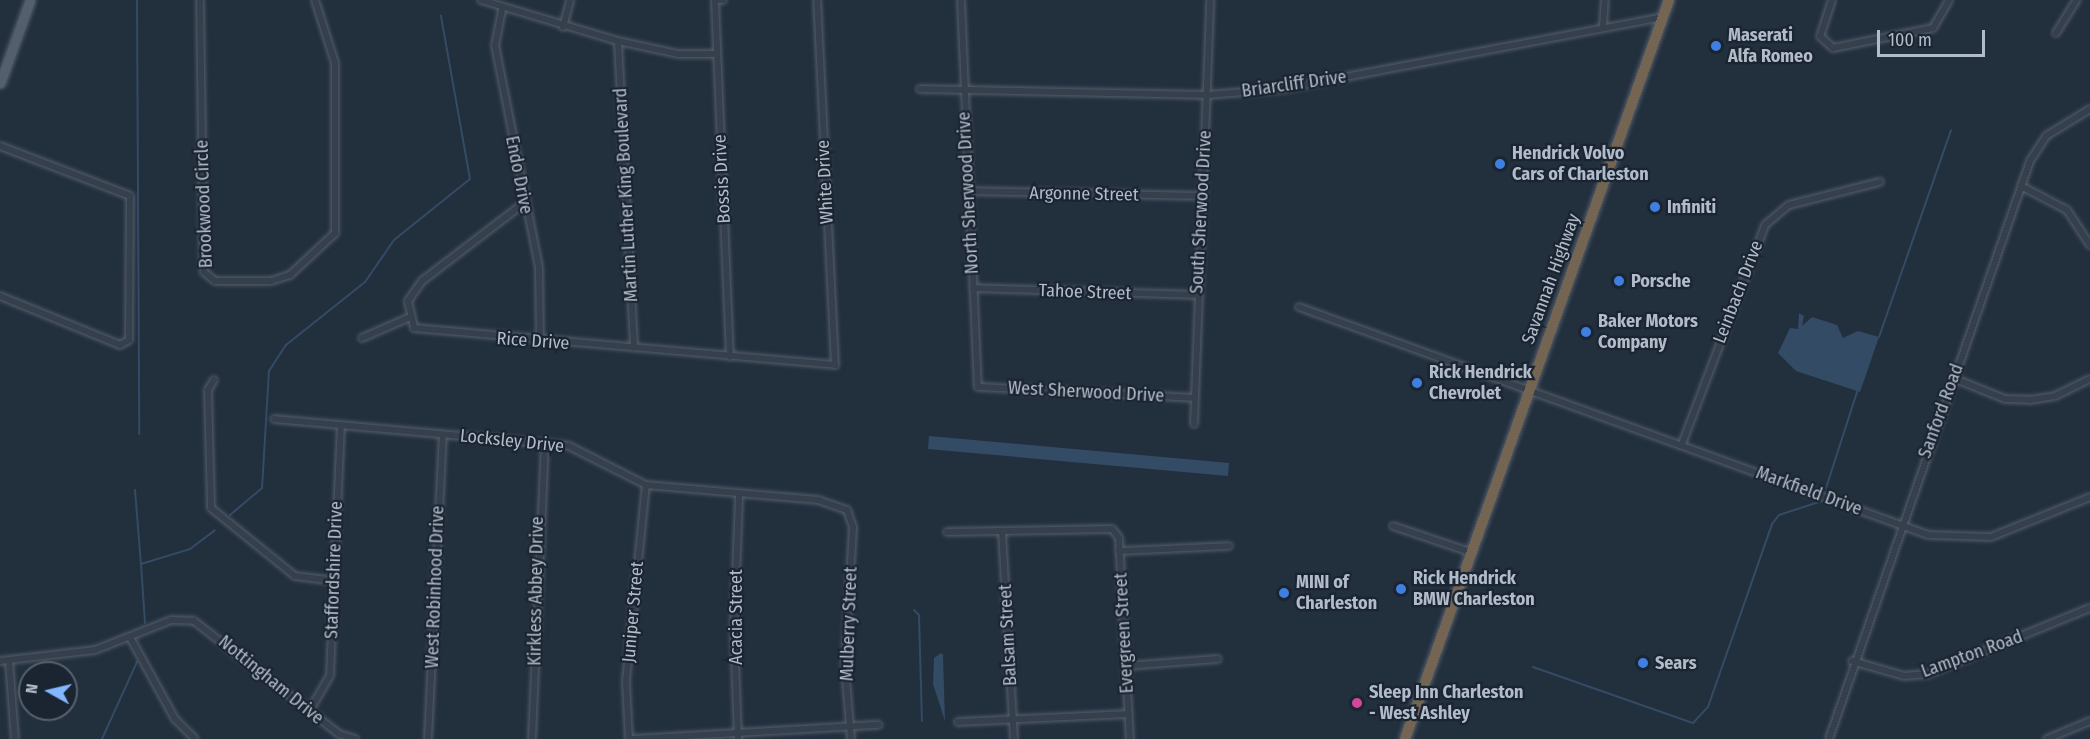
<!DOCTYPE html>
<html>
<head>
<meta charset="utf-8">
<style>
  body { margin:0 }
  #map { position:relative; width:2090px; height:739px; overflow:hidden; background:#222f3d; font-family:"Fira Sans Condensed",sans-serif }
  div>[style] { position:absolute }
  .water>* { inset:0; background:#344b65 }
  .stream>* { height:2px; margin:-1px; padding:0 1px; transform-origin:1px; border-radius:1px; background:#344b65 }
  .roads { filter:drop-shadow(0 0 2px #545e6b) drop-shadow(0 0 2px #545e6b) }
  .street>* { height:6px; margin:-3px; padding:0 3px; transform-origin:3px; border-radius:3px; background:#36404d }
  .primary>* { height:9px; margin:-4.5px; padding:0 4.5px; transform-origin:4.5px; border-radius:4.5px; background:#535f6d }
  .highway>* { height:10px; margin:-5px; padding:0 5px; transform-origin:5px; border-radius:5px; background:#736552 }
  .dots>* { width:16px; height:16px; translate:-50% -50%; box-sizing:border-box; border:3px solid #1b2532; border-radius:50% }
  span { translate:-50% -50%; white-space:nowrap; text-align:center; line-height:1.15; -webkit-text-stroke:4.5px #1b2532; paint-order:stroke }
  .poi-label { font-size:18px; color:#b1bbc9; font-weight:700 }
  .left { translate:0 -50%; text-align:left }
  .street-label { font-size:18px; color:#b1bbc9 }
  .north { position:absolute; left:18px; top:661px; width:60px; height:60px; box-sizing:border-box; background:#1b2532; border:2px solid #57616e; border-radius:50%; rotate:278deg; font-size:16px; font-weight:700; line-height:24px; text-align:center; color:#b1bbc9 }
  .north::after { content:''; display:block; margin:auto; width:21px; height:27px; background:#82b7fd; clip-path:polygon(50% 0,100% 100%,50% 72%,0 100%) }
  .scale { position:absolute; left:1877px; top:30px; width:108px; height:27px; box-sizing:border-box; border:3px solid #b1bbc9; border-top:0; padding-left:8px; font-size:18px; line-height:21px; white-space:nowrap; color:#b1bbc9; -webkit-text-stroke:4px #1b2532; paint-order:stroke }
</style>
</head>
<body>
<div id="map">
  <div class="water">
    <div style="clip-path:polygon(1799px 313px,1804px 316px,1802px 326px,1812px 317px,1837px 325px,1843px 338px,1858px 331px,1879px 337px,1860px 392px,1796px 371px,1778px 353px,1790px 328px,1798px 329px)"></div>
    <div style="clip-path:polygon(929px 436px,1229px 463px,1228px 476px,928px 449px)"></div>
    <div style="clip-path:polygon(941px 653px,943px 655px,945px 721px,933px 684px,934px 658px)"></div>
  </div>
  <div class="stream">
    <div style="left:137px;top:0;width:434px;rotate:89.7deg"></div>
    <div style="left:1879px;top:337px;width:219px;rotate:-70.8deg"></div>
    <div style="left:1826px;top:488px;width:101px;rotate:-72.1deg"></div>
    <div style="left:135px;top:490px;width:74px;rotate:85.4deg"></div>
    <div style="left:230px;top:515px;width:42px;rotate:-40.2deg"></div>
    <div style="left:262px;top:488px;width:117px;rotate:-86.6deg"></div>
    <div style="left:269px;top:371px;width:31px;rotate:-57deg"></div>
    <div style="left:286px;top:345px;width:101px;rotate:-38.6deg"></div>
    <div style="left:365px;top:282px;width:51px;rotate:-55.4deg"></div>
    <div style="left:394px;top:240px;width:97px;rotate:-38.8deg"></div>
    <div style="left:470px;top:179px;width:166px;rotate:-100.1deg"></div>
    <div style="left:914px;top:610px;width:7px;rotate:45deg"></div>
    <div style="left:919px;top:615px;width:106px;rotate:88.4deg"></div>
    <div style="left:145px;top:623px;width:59px;rotate:-93.9deg"></div>
    <div style="left:141px;top:564px;width:51px;rotate:-17deg"></div>
    <div style="left:190px;top:549px;width:31px;rotate:-37deg"></div>
    <div style="left:1533px;top:667px;width:170px;rotate:19.3deg"></div>
    <div style="left:1693px;top:723px;width:22px;rotate:-47deg"></div>
    <div style="left:1708px;top:707px;width:194px;rotate:-70.7deg"></div>
    <div style="left:1772px;top:524px;width:11px;rotate:-52deg"></div>
    <div style="left:1779px;top:515px;width:42px;rotate:-18deg"></div>
    <div style="left:102px;top:739px;width:85px;rotate:-65.6deg"></div>
  </div>
  <div class="roads">
    <div class="street">
      <div style="left:200px;top:0;width:272px;rotate:89.2deg"></div>
      <div style="left:204px;top:272px;width:14px;rotate:39deg"></div>
      <div style="left:215px;top:281px;width:56px"></div>
      <div style="left:271px;top:281px;width:20px;rotate:-18deg"></div>
      <div style="left:290px;top:275px;width:62px;rotate:-43deg"></div>
      <div style="left:335px;top:233px;width:170px;rotate:-90deg"></div>
      <div style="left:335px;top:63px;width:66px;rotate:-107.6deg"></div>
      <div style="left:481px;top:0;width:143px;rotate:16.7deg"></div>
      <div style="left:618px;top:41px;width:61px;rotate:12.2deg"></div>
      <div style="left:678px;top:54px;width:39px"></div>
      <div style="left:723px;top:0;width:8px;rotate:180deg"></div>
      <div style="left:715px;top:0;width:357px;rotate:87.6deg"></div>
      <div style="left:961px;top:0;width:387px;rotate:87.5deg"></div>
      <div style="left:978px;top:387px;width:216px;rotate:2.9deg"></div>
      <div style="left:1832px;top:0;width:38px;rotate:108deg"></div>
      <div style="left:1820px;top:36px;width:18px;rotate:43deg"></div>
      <div style="left:1833px;top:48px;width:102px;rotate:-11.3deg"></div>
      <div style="left:1933px;top:28px;width:32px;rotate:-60deg"></div>
      <div style="left:502px;top:10px;width:36px;rotate:101deg"></div>
      <div style="left:495px;top:45px;width:227px;rotate:78.8deg"></div>
      <div style="left:539px;top:268px;width:74px;rotate:89.2deg"></div>
      <div style="left:1603px;top:26px;width:26px;rotate:-86deg"></div>
      <div style="left:563px;top:27px;width:28px;rotate:-75deg"></div>
      <div style="left:2056px;top:33px;width:39px;rotate:-58deg"></div>
      <div style="left:618px;top:41px;width:307px;rotate:87deg"></div>
      <div style="left:920px;top:89px;width:287px;rotate:1.2deg"></div>
      <div style="left:1207px;top:95px;width:75px;rotate:-4.6deg"></div>
      <div style="left:1282px;top:89px;width:387px;rotate:-10.7deg"></div>
      <div style="left:0;top:146px;width:139px;rotate:21deg"></div>
      <div style="left:130px;top:196px;width:144px;rotate:90.4deg"></div>
      <div style="left:129px;top:340px;width:10px;rotate:151deg"></div>
      <div style="left:120px;top:345px;width:130px;rotate:-157.8deg"></div>
      <div style="left:2021px;top:186px;width:52px;rotate:27.6deg"></div>
      <div style="left:2067px;top:210px;width:42px;rotate:56.7deg"></div>
      <div style="left:968px;top:191px;width:232px;rotate:1.2deg"></div>
      <div style="left:524px;top:203px;width:128px;rotate:142.6deg"></div>
      <div style="left:422px;top:281px;width:24px;rotate:125deg"></div>
      <div style="left:408px;top:301px;width:28px;rotate:77deg"></div>
      <div style="left:414px;top:328px;width:423px;rotate:5deg"></div>
      <div style="left:835px;top:365px;width:365px;rotate:-92.8deg"></div>
      <div style="left:973px;top:288px;width:223px;rotate:1.8deg"></div>
      <div style="left:1299px;top:307px;width:669px;rotate:19.92deg"></div>
      <div style="left:1928px;top:535px;width:63px;rotate:1.8deg"></div>
      <div style="left:1991px;top:537px;width:107px;rotate:-22deg"></div>
      <div style="left:362px;top:338px;width:50px;rotate:-23.5deg"></div>
      <div style="left:1953px;top:378px;width:56px;rotate:22deg"></div>
      <div style="left:2005px;top:399px;width:25px;rotate:2deg"></div>
      <div style="left:2030px;top:400px;width:25px;rotate:-9deg"></div>
      <div style="left:2055px;top:396px;width:39px;rotate:-26deg"></div>
      <div style="left:214px;top:380px;width:12px;rotate:121deg"></div>
      <div style="left:208px;top:390px;width:118px;rotate:88.5deg"></div>
      <div style="left:211px;top:508px;width:108px;rotate:39deg"></div>
      <div style="left:295px;top:576px;width:39px;rotate:7deg"></div>
      <div style="left:274px;top:419px;width:296px;rotate:5.2deg"></div>
      <div style="left:569px;top:446px;width:86px;rotate:26.9deg"></div>
      <div style="left:646px;top:485px;width:173px;rotate:5deg"></div>
      <div style="left:818px;top:500px;width:31px;rotate:19deg"></div>
      <div style="left:847px;top:510px;width:18px;rotate:71deg"></div>
      <div style="left:853px;top:527px;width:140px;rotate:93.3deg"></div>
      <div style="left:845px;top:667px;width:72px;rotate:85.2deg"></div>
      <div style="left:1194px;top:424px;width:424px;rotate:-87.8deg"></div>
      <div style="left:1682px;top:444px;width:234px;rotate:-69.2deg"></div>
      <div style="left:1765px;top:225px;width:31px;rotate:-40deg"></div>
      <div style="left:1789px;top:205px;width:94px;rotate:-14.2deg"></div>
      <div style="left:1393px;top:526px;width:84px;rotate:18.6deg"></div>
      <div style="left:1002px;top:531px;width:208px;rotate:86.7deg"></div>
      <div style="left:947px;top:532px;width:165px;rotate:-1deg"></div>
      <div style="left:1112px;top:529px;width:11px;rotate:52deg"></div>
      <div style="left:1119px;top:538px;width:201px;rotate:86.9deg"></div>
      <div style="left:1119px;top:551px;width:110px;rotate:-2.6deg"></div>
      <div style="left:131px;top:639px;width:91px;rotate:61.2deg"></div>
      <div style="left:175px;top:719px;width:28px;rotate:45deg"></div>
      <div style="left:9px;top:660px;width:79px;rotate:85.7deg"></div>
      <div style="left:0;top:661px;width:96px;rotate:-6.6deg"></div>
      <div style="left:95px;top:650px;width:82px;rotate:-21.5deg"></div>
      <div style="left:171px;top:620px;width:23px;rotate:2deg"></div>
      <div style="left:194px;top:621px;width:184px;rotate:37.9deg"></div>
      <div style="left:339px;top:734px;width:17px;rotate:17deg"></div>
      <div style="left:1852px;top:661px;width:54px;rotate:16.1deg"></div>
      <div style="left:1904px;top:676px;width:24px;rotate:-5deg"></div>
      <div style="left:1928px;top:674px;width:175px;rotate:-22.2deg"></div>
      <div style="left:1126px;top:666px;width:92px;rotate:-4.4deg"></div>
      <div style="left:310px;top:710px;width:39px;rotate:-60deg"></div>
      <div style="left:330px;top:676px;width:251px;rotate:-87.5deg"></div>
      <div style="left:958px;top:722px;width:171px;rotate:-2.7deg"></div>
      <div style="left:428px;top:739px;width:304px;rotate:-87.2deg"></div>
      <div style="left:532px;top:739px;width:296px;rotate:-87.5deg"></div>
      <div style="left:629px;top:739px;width:58px;rotate:-93deg"></div>
      <div style="left:626px;top:681px;width:197px;rotate:-84.2deg"></div>
      <div style="left:633px;top:739px;width:246px;rotate:-3.3deg"></div>
      <div style="left:738px;top:739px;width:111px;rotate:-92.1deg"></div>
      <div style="left:734px;top:628px;width:133px;rotate:-87.8deg"></div>
      <div style="left:1829px;top:739px;width:612px;rotate:-70.82deg"></div>
      <div style="left:2030px;top:161px;width:30px;rotate:-57deg"></div>
      <div style="left:2046px;top:136px;width:52px;rotate:-31.5deg"></div>
      <div style="left:2047px;top:739px;width:47px;rotate:-22.7deg"></div>
    </div>
    <div class="primary">
      <div style="left:0;top:83px;width:88px;rotate:-70.1deg"></div>
    </div>
    <div class="highway">
      <div style="left:1405px;top:739px;width:785px;rotate:-70.34deg"></div>
    </div>
  </div>
  <div class="dots">
    <div style="left:1716px;top:46px;background:#3f7fe0"></div>
    <div style="left:1500px;top:164px;background:#3f7fe0"></div>
    <div style="left:1655px;top:207px;background:#3f7fe0"></div>
    <div style="left:1619px;top:281px;background:#3f7fe0"></div>
    <div style="left:1586px;top:332px;background:#3f7fe0"></div>
    <div style="left:1417px;top:383px;background:#3f7fe0"></div>
    <div style="left:1401px;top:589px;background:#3f7fe0"></div>
    <div style="left:1284px;top:593px;background:#3f7fe0"></div>
    <div style="left:1643px;top:663px;background:#3f7fe0"></div>
    <div style="left:1357px;top:703px;background:#d1479c"></div>
  </div>
  <div class="poi-label">
    <span class="left" style="left:1728px;top:46px">Maserati<br>Alfa Romeo</span>
    <span class="left" style="left:1512px;top:164px">Hendrick Volvo<br>Cars of Charleston</span>
    <span class="left" style="left:1667px;top:207px">Infiniti</span>
    <span class="left" style="left:1631px;top:281px">Porsche</span>
    <span class="left" style="left:1598px;top:332px">Baker Motors<br>Company</span>
    <span class="left" style="left:1429px;top:383px">Rick Hendrick<br>Chevrolet</span>
    <span class="left" style="left:1413px;top:589px">Rick Hendrick<br>BMW Charleston</span>
    <span class="left" style="left:1296px;top:593px">MINI of<br>Charleston</span>
    <span class="left" style="left:1655px;top:663px">Sears</span>
    <span class="left" style="left:1369px;top:703px">Sleep Inn Charleston<br>- West Ashley</span>
  </div>
  <div class="street-label">
    <span style="left:1294px;top:84px;rotate:-8deg">Briarcliff Drive</span>
    <span style="left:519px;top:175px;rotate:79deg">Endo Drive</span>
    <span style="left:722px;top:179px;rotate:-93deg">Bossis Drive</span>
    <span style="left:825px;top:182px;rotate:-93deg">White Drive</span>
    <span style="left:968px;top:193px;rotate:-93deg">North Sherwood Drive</span>
    <span style="left:1084px;top:194px;rotate:1deg">Argonne Street</span>
    <span style="left:626px;top:195px;rotate:-93deg">Martin Luther King Boulevard</span>
    <span style="left:204px;top:204px;rotate:-92deg">Brookwood Circle</span>
    <span style="left:1201px;top:212px;rotate:-87deg">South Sherwood Drive</span>
    <span style="left:1551px;top:279px;rotate:-70deg">Savannah Highway</span>
    <span style="left:1085px;top:292px;rotate:2deg">Tahoe Street</span>
    <span style="left:1738px;top:292px;rotate:-69deg">Leinbach Drive</span>
    <span style="left:533px;top:341px;rotate:4deg">Rice Drive</span>
    <span style="left:1086px;top:392px;rotate:3deg">West Sherwood Drive</span>
    <span style="left:1941px;top:411px;rotate:-70deg">Sanford Road</span>
    <span style="left:512px;top:441px;rotate:6deg">Locksley Drive</span>
    <span style="left:1809px;top:491px;rotate:20deg">Markfield Drive</span>
    <span style="left:334px;top:570px;rotate:-88deg">Staffordshire Drive</span>
    <span style="left:435px;top:587px;rotate:-88deg">West Robinhood Drive</span>
    <span style="left:536px;top:591px;rotate:-89deg">Kirkless Abbey Drive</span>
    <span style="left:633px;top:612px;rotate:-85deg">Juniper Street</span>
    <span style="left:736px;top:617px;rotate:-90deg">Acacia Street</span>
    <span style="left:849px;top:624px;rotate:-88deg">Mulberry Street</span>
    <span style="left:1124px;top:633px;rotate:-93deg">Evergreen Street</span>
    <span style="left:1008px;top:635px;rotate:-93deg">Balsam Street</span>
    <span style="left:1972px;top:654px;rotate:-20deg">Lampton Road</span>
    <span style="left:271px;top:680px;rotate:39deg">Nottingham Drive</span>
  </div>
  <div class="north">N</div>
  <div class="scale">100 m</div>
</div>
</body>
</html>
